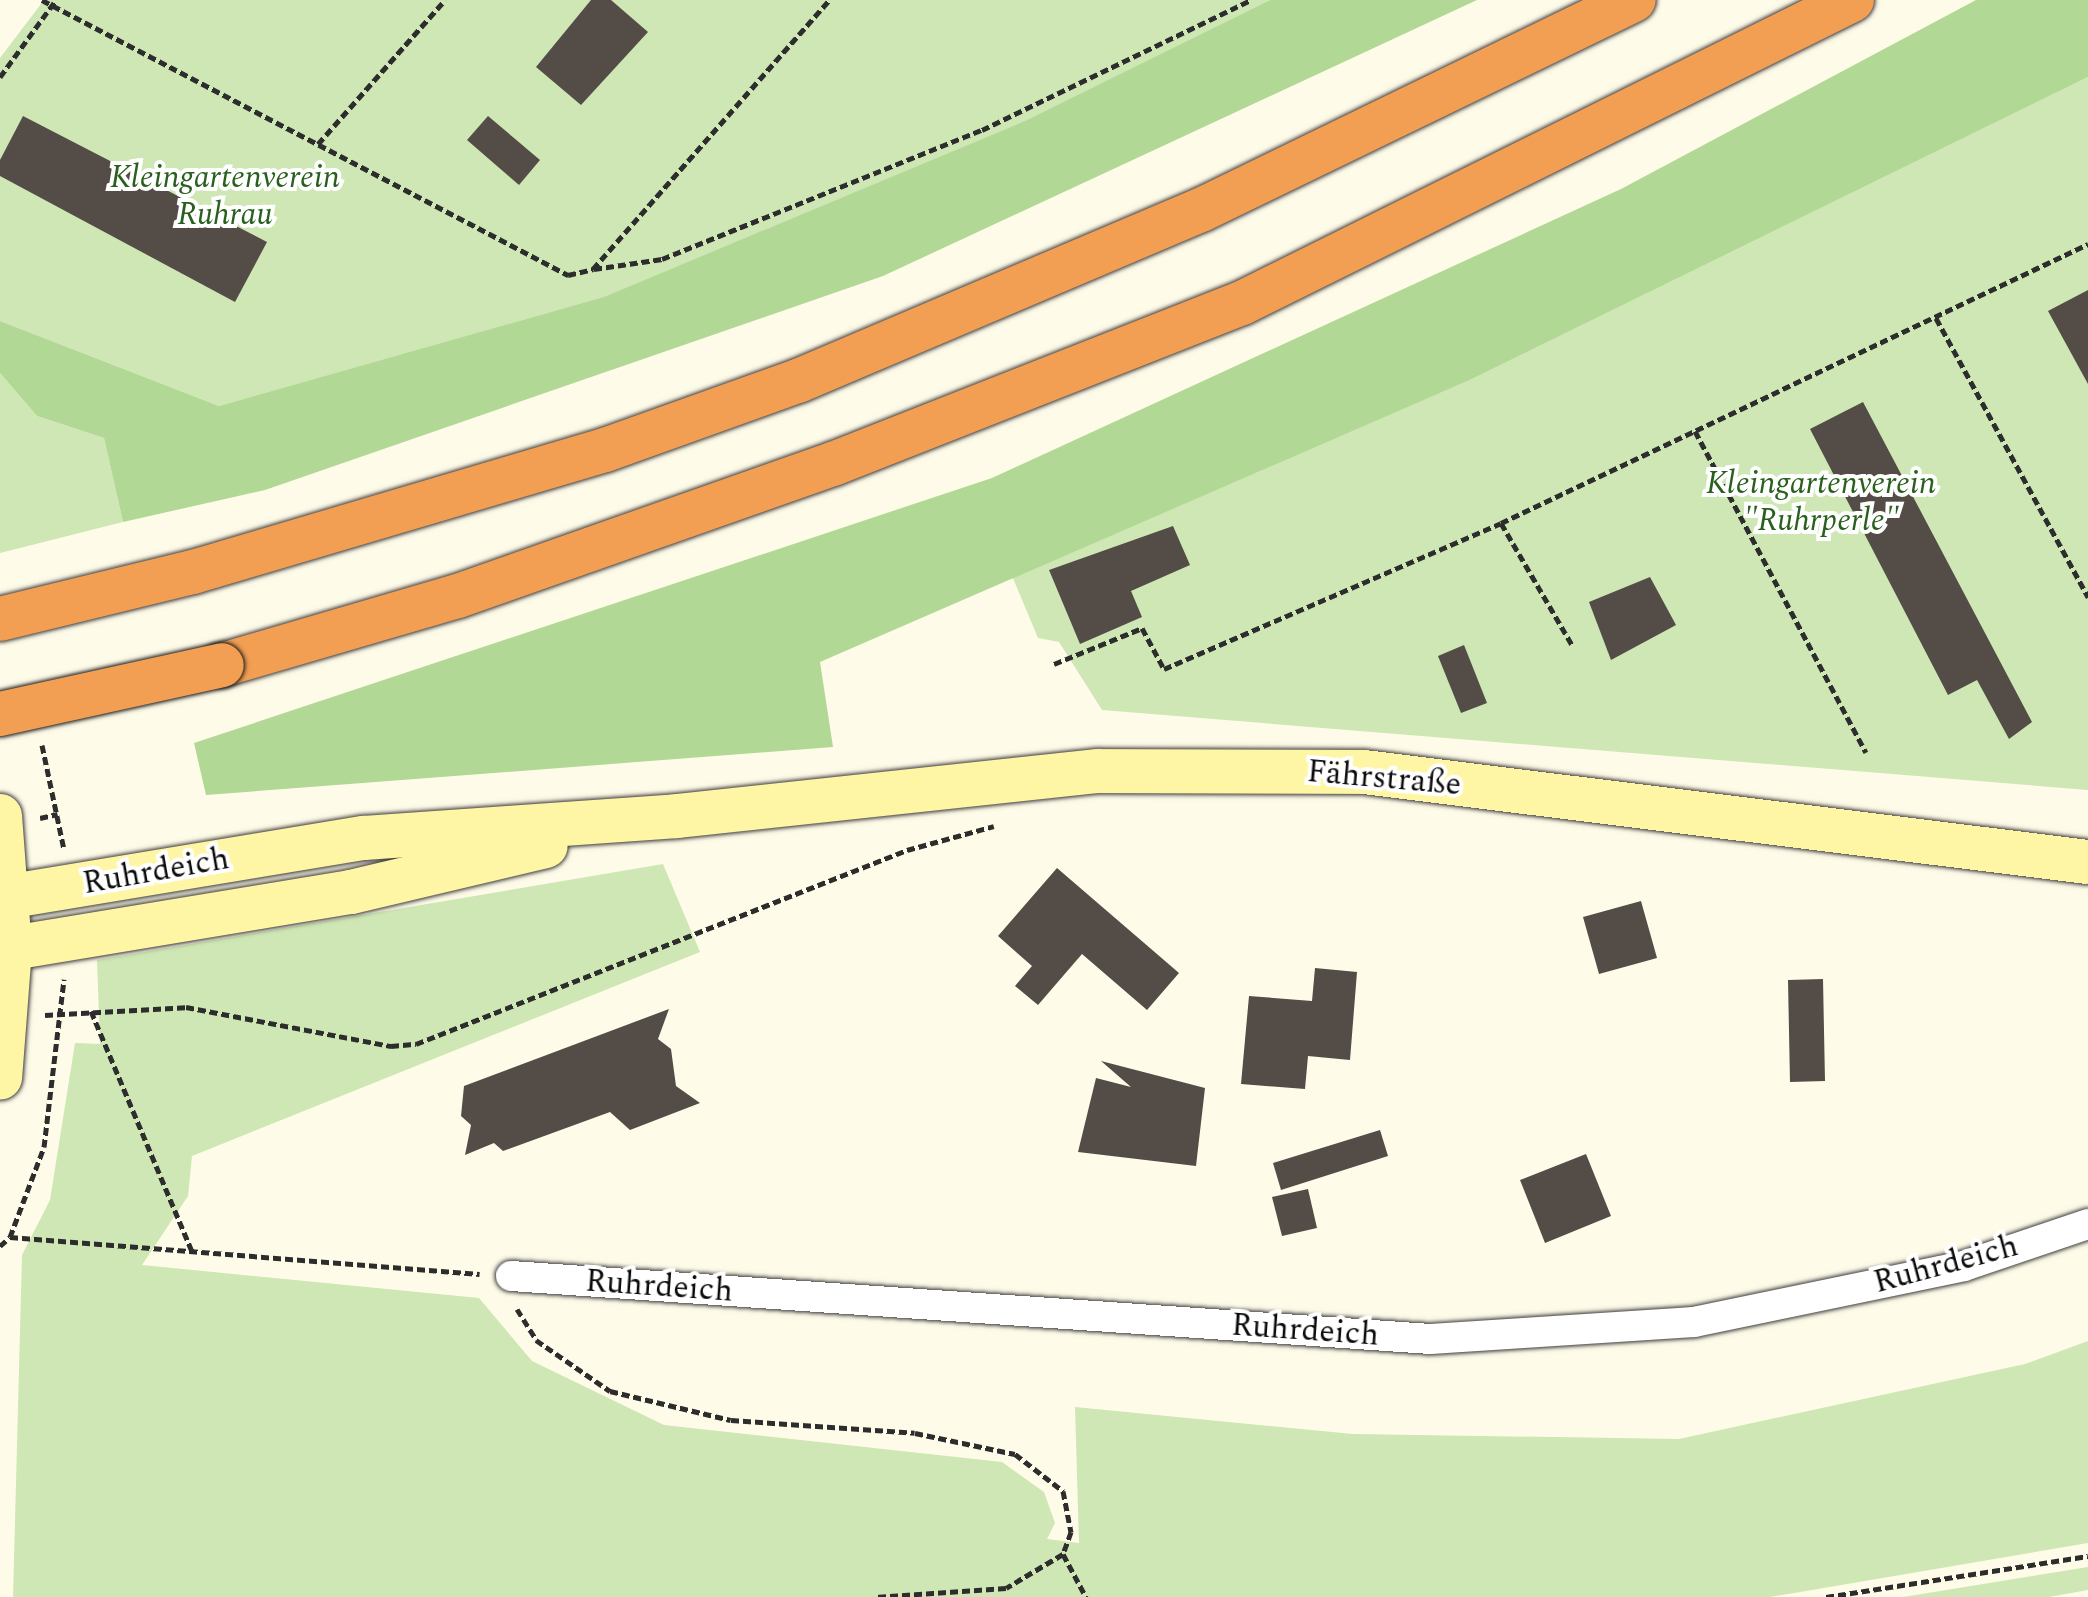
<!DOCTYPE html>
<html>
<head>
<meta charset="utf-8">
<style>
  body { margin:0 }
  #map { position:relative; width:2088px; height:1597px; overflow:hidden; background:#fffbe9; font-family:Spectral,serif }
  div>[style] { position:absolute }
  .green>* { inset:0; background:#cee7b4 }
  .forest>* { inset:0; background:#b1d894 }
  .building>* { inset:0; background:#534c47 }
  .path>* { height:5px; margin-top:-2.5px; transform-origin:0; background:repeating-linear-gradient(90deg,#2d2d2d 0 8px,transparent 0 12px) }
  .roads { filter:drop-shadow(0 0 2px #3e3e3e) drop-shadow(0 0 2px #3e3e3e) }
  .minor>* { height:30px; margin:-15px; padding:0 15px; transform-origin:15px; border-radius:15px; background:#fff }
  .secondary>* { height:44px; margin:-22px; padding:0 22px; transform-origin:22px; border-radius:22px; background:#fef5a5 }
  .motorway>* { height:44px; margin:-22px; padding:0 22px; transform-origin:22px; border-radius:22px; background:#f29e53 }
  .bridges { filter:drop-shadow(0 0 2px #1c1c1c) drop-shadow(0 0 2px #1c1c1c) }
  .motorway-bridge>* { height:44px; margin:-22px; padding:0 22px; transform-origin:22px; border-radius:22px; background:#f29e53 }
  span { translate:-50% -50%; white-space:nowrap; text-align:center; line-height:1.15; -webkit-text-stroke:8px #fff; paint-order:stroke }
  .park-label { font-size:32px; color:#2a601d; font-style:italic }
  .street-label { font-size:32px; color:#0b0b0b }
</style>
</head>
<body>
<div id="map">
  <div class="green">
    <div style="clip-path:polygon(44px 0,1270px 0,1026px 121px,605px 297px,219px 406px,0 321px,0 58px)"></div>
    <div style="clip-path:polygon(2088px 77px,2088px 790px,1102px 710px,1059px 642px,1038px 638px,1012px 576px,1472px 379px)"></div>
    <div style="clip-path:polygon(0 373px,37px 416px,104px 438px,123px 522px,0 553px)"></div>
    <div style="clip-path:polygon(663px 864px,700px 952px,192px 1156px,188px 1196px,142px 1265px,479px 1298px,532px 1361px,664px 1425px,1002px 1462px,1044px 1492px,1055px 1523px,1047px 1539px,1079px 1543px,1075px 1407px,1353px 1434px,1679px 1439px,2025px 1364px,2088px 1341px,2088px 1543px,1770px 1597px,13px 1597px,22px 1255px,50px 1200px,75px 1043px,100px 1044px,97px 960px)"></div>
    <div style="clip-path:polygon(2088px 1567px,2088px 1590px,2049px 1597px,1903px 1597px)"></div>
  </div>
  <div class="forest">
    <div style="clip-path:polygon(1270px 0,1477px 0,883px 276px,265px 490px,123px 522px,104px 438px,37px 416px,0 373px,0 321px,219px 406px,604px 297px,1025px 121px)"></div>
    <div style="clip-path:polygon(1976px 0,2088px 0,2088px 77px,1472px 379px,820px 662px,833px 747px,206px 795px,194px 743px,992px 478px,1621px 189px)"></div>
  </div>
  <div class="building">
    <div style="clip-path:polygon(591px 0,611px 0,648px 32px,581px 105px,536px 67px)"></div>
    <div style="clip-path:polygon(23px 116px,267px 242px,235px 302px,0 176px,0 160px)"></div>
    <div style="clip-path:polygon(488px 116px,540px 160px,519px 185px,467px 140px)"></div>
    <div style="clip-path:polygon(2088px 290px,2088px 384px,2048px 311px)"></div>
    <div style="clip-path:polygon(1863px 402px,2032px 722px,2009px 739px,1977px 680px,1948px 695px,1810px 429px)"></div>
    <div style="clip-path:polygon(1173px 526px,1190px 565px,1131px 591px,1142px 617px,1080px 644px,1049px 570px)"></div>
    <div style="clip-path:polygon(1650px 577px,1676px 625px,1611px 660px,1589px 602px)"></div>
    <div style="clip-path:polygon(1464px 645px,1487px 703px,1461px 713px,1438px 656px)"></div>
    <div style="clip-path:polygon(1057px 868px,1179px 973px,1147px 1010px,1082px 954px,1038px 1005px,1015px 986px,1032px 966px,998px 936px)"></div>
    <div style="clip-path:polygon(1641px 901px,1657px 958px,1599px 974px,1583px 917px)"></div>
    <div style="clip-path:polygon(1315px 968px,1357px 972px,1350px 1060px,1308px 1056px,1305px 1089px,1241px 1084px,1249px 996px,1312px 1001px)"></div>
    <div style="clip-path:polygon(1823px 979px,1825px 1081px,1790px 1082px,1788px 980px)"></div>
    <div style="clip-path:polygon(669px 1009px,658px 1039px,671px 1049px,676px 1086px,700px 1103px,630px 1130px,610px 1112px,503px 1151px,494px 1143px,465px 1155px,471px 1125px,461px 1116px,464px 1086px)"></div>
    <div style="clip-path:polygon(1101px 1061px,1205px 1088px,1196px 1166px,1078px 1152px,1096px 1078px,1131px 1087px)"></div>
    <div style="clip-path:polygon(1380px 1130px,1388px 1156px,1281px 1190px,1273px 1163px)"></div>
    <div style="clip-path:polygon(1586px 1154px,1611px 1216px,1545px 1243px,1520px 1180px)"></div>
    <div style="clip-path:polygon(1308px 1189px,1317px 1228px,1282px 1236px,1272px 1197px)"></div>
  </div>
  <div class="path">
    <div style="left:42px;top:0;width:594px;rotate:27.6deg"></div>
    <div style="left:568px;top:275px;width:26px;rotate:-13deg"></div>
    <div style="left:593px;top:269px;width:358px;rotate:-48.7deg"></div>
    <div style="left:0;top:77px;width:95px;rotate:-54deg"></div>
    <div style="left:318px;top:144px;width:192px;rotate:-48.6deg"></div>
    <div style="left:594px;top:269px;width:69px;rotate:-8.4deg"></div>
    <div style="left:662px;top:259px;width:345px;rotate:-22deg"></div>
    <div style="left:982px;top:130px;width:299px;rotate:-25.8deg"></div>
    <div style="left:1936px;top:318px;width:318px;rotate:61.4deg"></div>
    <div style="left:1695px;top:431px;width:364px;rotate:62deg"></div>
    <div style="left:1501px;top:523px;width:141px;rotate:59.8deg"></div>
    <div style="left:1054px;top:664px;width:95px;rotate:-22.2deg"></div>
    <div style="left:1142px;top:628px;width:47px;rotate:61.8deg"></div>
    <div style="left:1164px;top:669px;width:367px;rotate:-23.4deg"></div>
    <div style="left:1501px;top:523px;width:650px;rotate:-25.42deg"></div>
    <div style="left:42px;top:745px;width:106px;rotate:78.1deg"></div>
    <div style="left:40px;top:818px;width:18px;rotate:-13deg"></div>
    <div style="left:91px;top:1011px;width:260px;rotate:67.2deg"></div>
    <div style="left:45px;top:1015px;width:141px;rotate:-3.2deg"></div>
    <div style="left:186px;top:1007px;width:209px;rotate:10.8deg"></div>
    <div style="left:391px;top:1046px;width:25px;rotate:-5deg"></div>
    <div style="left:416px;top:1044px;width:528px;rotate:-21.56deg"></div>
    <div style="left:907px;top:850px;width:90px;rotate:-15.4deg"></div>
    <div style="left:10px;top:1237px;width:471px;rotate:4.5deg"></div>
    <div style="left:0;top:1246px;width:13px;rotate:-42deg"></div>
    <div style="left:10px;top:1237px;width:96px;rotate:-69.3deg"></div>
    <div style="left:44px;top:1147px;width:169px;rotate:-83.2deg"></div>
    <div style="left:517px;top:1309px;width:36px;rotate:58deg"></div>
    <div style="left:536px;top:1340px;width:90px;rotate:34.6deg"></div>
    <div style="left:610px;top:1391px;width:124px;rotate:13.5deg"></div>
    <div style="left:731px;top:1420px;width:184px;rotate:4deg"></div>
    <div style="left:915px;top:1433px;width:102px;rotate:11.9deg"></div>
    <div style="left:1015px;top:1454px;width:61px;rotate:37.6deg"></div>
    <div style="left:1063px;top:1491px;width:42px;rotate:79deg"></div>
    <div style="left:1071px;top:1532px;width:23px;rotate:110deg"></div>
    <div style="left:1063px;top:1554px;width:66px;rotate:149.2deg"></div>
    <div style="left:1006px;top:1588px;width:131px;rotate:176.1deg"></div>
    <div style="left:1063px;top:1554px;width:49px;rotate:61.9deg"></div>
    <div style="left:1826px;top:1597px;width:265px;rotate:-8.9deg"></div>
  </div>
  <div class="roads">
    <div class="minor">
      <div style="left:511px;top:1276px;width:921px;rotate:3.92deg"></div>
      <div style="left:1430px;top:1339px;width:265px;rotate:-3.7deg"></div>
      <div style="left:1694px;top:1322px;width:276px;rotate:-11.7deg"></div>
      <div style="left:1964px;top:1266px;width:131px;rotate:-18.7deg"></div>
    </div>
    <div class="secondary">
      <div style="left:0;top:816px;width:133px;rotate:85.7deg"></div>
      <div style="left:10px;top:949px;width:129px;rotate:94.4deg"></div>
      <div style="left:0;top:898px;width:369px;rotate:-9.4deg"></div>
      <div style="left:364px;top:838px;width:314px;rotate:-4deg"></div>
      <div style="left:677px;top:816px;width:423px;rotate:-6.1deg"></div>
      <div style="left:1098px;top:771px;width:266px;rotate:0.2deg"></div>
      <div style="left:1364px;top:772px;width:730px;rotate:7.09deg"></div>
      <div style="left:0;top:950px;width:356px;rotate:-9.4deg"></div>
      <div style="left:351px;top:892px;width:200px;rotate:-13.3deg"></div>
    </div>
    <div class="motorway">
      <div style="left:0;top:619px;width:199px;rotate:-13.7deg"></div>
      <div style="left:193px;top:572px;width:430px;rotate:-16.5deg"></div>
      <div style="left:605px;top:450px;width:205px;rotate:-19.7deg"></div>
      <div style="left:798px;top:381px;width:438px;rotate:-23deg"></div>
      <div style="left:1201px;top:210px;width:481px;rotate:-25.9deg"></div>
      <div style="left:222px;top:665px;width:246px;rotate:-16.3deg"></div>
      <div style="left:458px;top:596px;width:398px;rotate:-19.4deg"></div>
      <div style="left:833px;top:464px;width:440px;rotate:-21.5deg"></div>
      <div style="left:1242px;top:303px;width:681px;rotate:-26.41deg"></div>
    </div>
  </div>
  <div class="bridges">
    <div class="motorway-bridge">
      <div style="left:0;top:714px;width:227px;rotate:-12.4deg"></div>
    </div>
  </div>
  <div class="park-label">
    <span style="left:225px;top:197px">Kleingartenverein<br>Ruhrau</span>
    <span style="left:1821px;top:503px">Kleingartenverein<br>"Ruhrperle"</span>
  </div>
  <div class="street-label">
    <span style="left:1384px;top:779px;rotate:5deg">Fährstraße</span>
    <span style="left:156px;top:872px;rotate:-10deg">Ruhrdeich</span>
    <span style="left:1946px;top:1265px;rotate:-15deg">Ruhrdeich</span>
    <span style="left:659px;top:1287px;rotate:4deg">Ruhrdeich</span>
    <span style="left:1305px;top:1331px;rotate:4deg">Ruhrdeich</span>
  </div>
</div>
</body>
</html>
